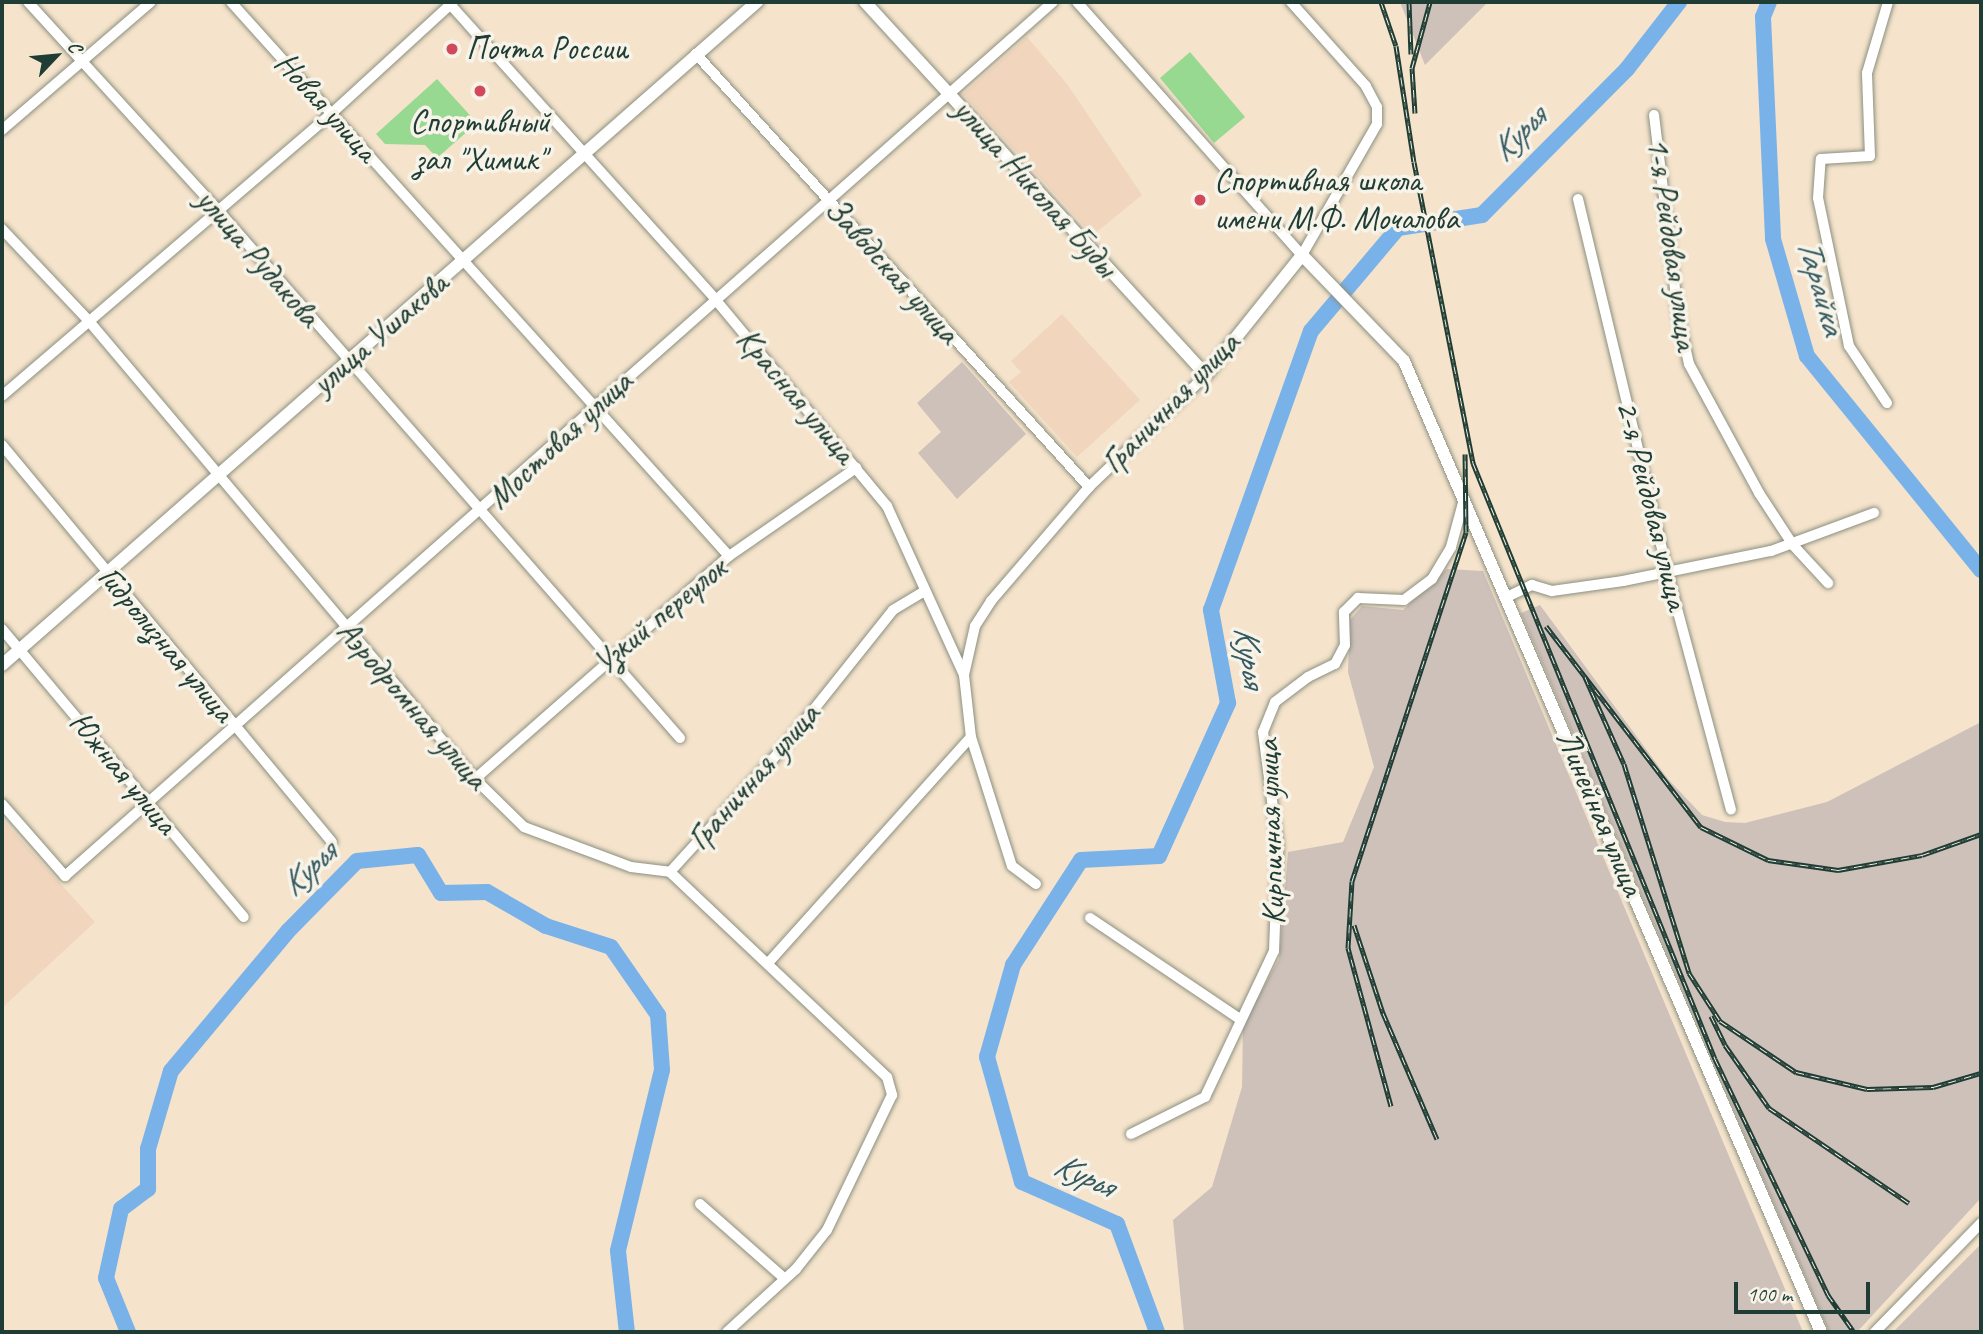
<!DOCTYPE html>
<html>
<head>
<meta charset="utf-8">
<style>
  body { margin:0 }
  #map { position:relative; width:1983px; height:1334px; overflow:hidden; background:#f5e3cb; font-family:Caveat,sans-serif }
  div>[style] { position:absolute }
  .built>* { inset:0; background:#f1d5bd }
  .industrial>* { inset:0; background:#cec1ba }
  .green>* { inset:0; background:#97d991 }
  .river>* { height:16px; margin:-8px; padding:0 8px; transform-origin:8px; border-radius:8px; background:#79b2e9 }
  .roads { filter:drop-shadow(0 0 2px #8a9080) drop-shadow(0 0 2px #8a9080) }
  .minor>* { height:10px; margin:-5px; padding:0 5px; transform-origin:5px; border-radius:5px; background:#fff }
  .tertiary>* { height:12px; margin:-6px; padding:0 6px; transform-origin:6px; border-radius:6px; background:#fff }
  .rail>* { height:5px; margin-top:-2.5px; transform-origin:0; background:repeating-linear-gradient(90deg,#f7f3e8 0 8px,#1f3d34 0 16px); box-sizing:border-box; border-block:2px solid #1f3d34 }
  .dots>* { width:19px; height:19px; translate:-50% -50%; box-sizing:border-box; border:4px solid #f7f3e8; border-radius:50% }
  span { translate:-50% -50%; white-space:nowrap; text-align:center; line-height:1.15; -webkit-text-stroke:7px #f7f3e8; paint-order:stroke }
  .poi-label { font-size:33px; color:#1f3d34 }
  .left { translate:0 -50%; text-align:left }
  .street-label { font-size:33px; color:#1f3d34 }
  .water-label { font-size:35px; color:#365a61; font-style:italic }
  .frame { position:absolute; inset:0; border:4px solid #1f3d34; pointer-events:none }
  .north { position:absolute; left:21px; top:21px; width:70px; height:70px; -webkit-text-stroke:5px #f7f3e8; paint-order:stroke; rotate:64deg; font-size:19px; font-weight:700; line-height:28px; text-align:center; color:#1f3d34 }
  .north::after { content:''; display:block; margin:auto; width:24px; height:32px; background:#1f3d34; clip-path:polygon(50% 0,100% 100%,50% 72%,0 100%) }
  .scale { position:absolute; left:1734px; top:1282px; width:136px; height:32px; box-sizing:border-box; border:4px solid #1f3d34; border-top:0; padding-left:9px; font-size:21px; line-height:24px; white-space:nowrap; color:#1f3d34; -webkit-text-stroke:5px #f7f3e8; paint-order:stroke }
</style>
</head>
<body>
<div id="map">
  <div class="built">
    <div style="clip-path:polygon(1027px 37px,1067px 84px,1142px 195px,1093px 235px,963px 94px)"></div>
    <div style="clip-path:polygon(1062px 314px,1140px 400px,1077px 457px,1009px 382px,1021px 372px,1011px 361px)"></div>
    <div style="clip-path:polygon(2px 819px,95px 922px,2px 1008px)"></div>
  </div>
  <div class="industrial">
    <div style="clip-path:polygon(1400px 2px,1488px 2px,1425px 65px)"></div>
    <div style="clip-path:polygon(962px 362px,1026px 434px,957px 499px,918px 453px,941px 432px,917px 403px)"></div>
    <div style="clip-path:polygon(1447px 569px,1483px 571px,1803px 1332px,1184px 1332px,1173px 1220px,1212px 1187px,1242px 1087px,1243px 1024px,1279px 959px,1288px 852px,1343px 842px,1374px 767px,1348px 672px,1350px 620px,1362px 606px,1403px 610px)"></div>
    <div style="clip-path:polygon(1540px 605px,1668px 779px,1702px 815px,1725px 822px,1745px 823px,1827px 802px,1981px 722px,1981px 1198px,1857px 1332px,1829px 1332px,1521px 613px)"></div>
    <div style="clip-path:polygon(1981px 1244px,1981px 1332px,1893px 1332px)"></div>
  </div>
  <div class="green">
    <div style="clip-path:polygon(1190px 52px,1245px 117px,1214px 143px,1160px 78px)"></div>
    <div style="clip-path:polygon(437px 79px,477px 123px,437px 158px,425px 145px,385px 144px,376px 134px)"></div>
  </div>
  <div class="river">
    <div style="left:1769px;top:2px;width:16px;rotate:112deg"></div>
    <div style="left:1763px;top:17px;width:222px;rotate:87.4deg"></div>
    <div style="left:1773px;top:239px;width:122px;rotate:73.8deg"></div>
    <div style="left:1807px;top:356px;width:276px;rotate:50.9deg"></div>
    <div style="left:128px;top:1332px;width:58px;rotate:-112.2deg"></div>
    <div style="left:106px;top:1278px;width:71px;rotate:-77.7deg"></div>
    <div style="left:121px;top:1209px;width:34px;rotate:-37deg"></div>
    <div style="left:148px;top:1189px;width:40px;rotate:-90deg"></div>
    <div style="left:148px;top:1149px;width:81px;rotate:-73.6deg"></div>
    <div style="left:171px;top:1071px;width:182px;rotate:-50.1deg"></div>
    <div style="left:288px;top:931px;width:98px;rotate:-45.4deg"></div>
    <div style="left:357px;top:861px;width:61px;rotate:-5.6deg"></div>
    <div style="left:418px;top:855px;width:44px;rotate:58.8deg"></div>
    <div style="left:441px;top:893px;width:46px;rotate:-1.2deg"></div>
    <div style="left:487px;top:892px;width:68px;rotate:30deg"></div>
    <div style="left:546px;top:926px;width:68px;rotate:17.9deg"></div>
    <div style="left:611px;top:947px;width:83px;rotate:55.3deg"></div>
    <div style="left:658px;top:1015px;width:55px;rotate:85.8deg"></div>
    <div style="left:662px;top:1070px;width:186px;rotate:103.7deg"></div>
    <div style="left:618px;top:1251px;width:81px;rotate:83.7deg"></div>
    <div style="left:1157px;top:1332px;width:115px;rotate:-110.3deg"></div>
    <div style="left:1117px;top:1224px;width:104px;rotate:-156.1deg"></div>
    <div style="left:1022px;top:1182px;width:130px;rotate:-105.6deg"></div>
    <div style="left:987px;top:1057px;width:96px;rotate:-74.2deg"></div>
    <div style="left:1013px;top:965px;width:125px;rotate:-57.1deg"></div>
    <div style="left:1081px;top:860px;width:78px;rotate:-2.9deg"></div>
    <div style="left:1159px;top:856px;width:168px;rotate:-65.7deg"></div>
    <div style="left:1228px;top:703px;width:95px;rotate:-100.4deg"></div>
    <div style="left:1211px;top:610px;width:296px;rotate:-70.3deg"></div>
    <div style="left:1311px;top:331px;width:135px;rotate:-49.8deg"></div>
    <div style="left:1398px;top:228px;width:85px;rotate:-8.8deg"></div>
    <div style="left:1482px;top:215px;width:206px;rotate:-45.2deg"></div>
    <div style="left:1627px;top:69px;width:85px;rotate:-52.2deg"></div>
  </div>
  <div class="roads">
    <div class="minor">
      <div style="left:28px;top:2px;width:280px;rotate:47.6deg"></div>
      <div style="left:217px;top:209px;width:703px;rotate:48.81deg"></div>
      <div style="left:231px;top:2px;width:745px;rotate:48.05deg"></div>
      <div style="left:448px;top:2px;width:399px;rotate:48deg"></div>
      <div style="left:715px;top:299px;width:269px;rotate:50.3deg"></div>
      <div style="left:887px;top:506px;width:186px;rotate:65.5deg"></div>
      <div style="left:964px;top:675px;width:62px;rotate:83.6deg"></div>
      <div style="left:971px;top:737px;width:135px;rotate:72.4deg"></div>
      <div style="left:1012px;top:866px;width:30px;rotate:37deg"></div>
      <div style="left:1077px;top:2px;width:339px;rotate:48.4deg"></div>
      <div style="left:1302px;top:255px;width:151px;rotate:-60.2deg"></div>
      <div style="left:1377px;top:124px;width:17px;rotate:-90deg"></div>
      <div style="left:1377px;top:107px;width:24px;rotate:-118deg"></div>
      <div style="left:1366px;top:86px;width:113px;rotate:-131.8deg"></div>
      <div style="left:696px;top:54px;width:585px;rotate:47.77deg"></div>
      <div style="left:1654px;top:115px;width:200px;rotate:83.1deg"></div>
      <div style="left:1678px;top:314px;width:51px;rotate:77.6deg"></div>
      <div style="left:1689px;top:364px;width:147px;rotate:61.5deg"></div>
      <div style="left:1759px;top:493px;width:62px;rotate:56.8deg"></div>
      <div style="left:1793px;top:545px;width:52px;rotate:47.4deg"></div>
      <div style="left:2px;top:130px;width:196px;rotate:-40.7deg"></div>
      <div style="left:1578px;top:199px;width:382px;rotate:76.5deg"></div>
      <div style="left:1667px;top:571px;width:247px;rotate:75deg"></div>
      <div style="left:2px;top:229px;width:125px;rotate:46.6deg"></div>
      <div style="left:88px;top:320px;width:600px;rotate:49.86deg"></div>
      <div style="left:475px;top:779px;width:69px;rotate:44.4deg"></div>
      <div style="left:524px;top:827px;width:114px;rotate:20.5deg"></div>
      <div style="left:631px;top:867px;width:39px;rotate:7deg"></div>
      <div style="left:670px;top:872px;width:299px;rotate:43.4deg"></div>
      <div style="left:887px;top:1077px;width:19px;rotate:74deg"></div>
      <div style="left:892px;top:1095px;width:150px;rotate:115.7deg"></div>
      <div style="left:827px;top:1230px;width:50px;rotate:128.5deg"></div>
      <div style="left:796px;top:1269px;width:93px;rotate:137.6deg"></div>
      <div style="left:2px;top:396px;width:435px;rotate:-40.6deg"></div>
      <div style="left:332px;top:113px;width:164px;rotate:-42.5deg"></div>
      <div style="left:1887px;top:403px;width:69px;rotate:-123.7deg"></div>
      <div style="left:1849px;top:346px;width:151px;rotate:-101.8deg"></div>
      <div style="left:1818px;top:198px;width:39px;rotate:-86deg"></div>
      <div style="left:1821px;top:159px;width:49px;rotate:-3.5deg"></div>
      <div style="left:1870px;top:156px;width:83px;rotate:-92.1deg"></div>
      <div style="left:1867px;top:73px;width:74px;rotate:-73.5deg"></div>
      <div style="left:2px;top:445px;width:516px;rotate:50.27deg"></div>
      <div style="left:1507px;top:597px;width:28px;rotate:-26deg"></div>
      <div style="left:1532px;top:585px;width:21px;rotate:17deg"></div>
      <div style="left:1552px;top:591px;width:72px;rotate:-8deg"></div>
      <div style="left:1623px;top:581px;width:151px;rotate:-11.5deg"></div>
      <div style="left:1771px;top:551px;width:110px;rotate:-20.3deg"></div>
      <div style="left:2px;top:629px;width:376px;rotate:50deg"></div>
      <div style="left:964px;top:675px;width:50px;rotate:-77.3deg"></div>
      <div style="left:975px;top:626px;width:30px;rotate:-57deg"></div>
      <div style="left:991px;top:601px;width:150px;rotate:-49.3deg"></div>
      <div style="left:1089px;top:487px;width:162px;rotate:-43.7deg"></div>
      <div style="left:475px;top:779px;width:338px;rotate:-41.3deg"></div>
      <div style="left:729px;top:556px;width:155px;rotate:-34.7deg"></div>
      <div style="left:2px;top:804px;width:96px;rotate:48.8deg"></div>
      <div style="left:65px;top:876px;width:1319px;rotate:-41.5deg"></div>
      <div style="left:670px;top:872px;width:168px;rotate:-47.7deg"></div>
      <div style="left:783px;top:748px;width:176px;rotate:-51.4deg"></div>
      <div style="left:893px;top:610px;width:35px;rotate:-31deg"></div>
      <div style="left:1090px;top:918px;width:181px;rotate:34deg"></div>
      <div style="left:769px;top:962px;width:302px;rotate:-48.1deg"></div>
      <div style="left:1131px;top:1134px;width:83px;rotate:-26.6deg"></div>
      <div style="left:1205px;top:1097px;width:161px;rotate:-64.7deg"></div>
      <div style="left:1274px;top:951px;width:105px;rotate:-87.8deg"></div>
      <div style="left:1278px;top:846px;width:115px;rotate:-97.5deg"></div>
      <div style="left:1263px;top:732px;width:32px;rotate:-68deg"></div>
      <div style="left:1275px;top:702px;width:41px;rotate:-37.1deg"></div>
      <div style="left:1308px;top:677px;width:30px;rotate:-26deg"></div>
      <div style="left:1335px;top:664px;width:21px;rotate:-62deg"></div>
      <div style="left:1345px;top:645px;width:33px;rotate:-92deg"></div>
      <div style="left:1344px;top:612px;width:20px;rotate:-45deg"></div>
      <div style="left:1358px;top:598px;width:46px;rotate:2.5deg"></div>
      <div style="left:1404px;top:600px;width:35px;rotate:-37deg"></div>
      <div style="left:1432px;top:579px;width:37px;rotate:-59deg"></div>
      <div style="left:1451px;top:547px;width:50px;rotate:-74.8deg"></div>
      <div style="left:700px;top:1204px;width:113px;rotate:41.4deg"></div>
      <div style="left:1875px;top:1332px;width:152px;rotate:-45.8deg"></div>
    </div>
    <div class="tertiary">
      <div style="left:865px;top:2px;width:505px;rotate:47.57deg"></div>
      <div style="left:1206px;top:375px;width:154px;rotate:-51.3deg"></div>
      <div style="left:1302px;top:255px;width:147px;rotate:46.1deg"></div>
      <div style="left:1404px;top:361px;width:1057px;rotate:66.76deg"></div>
      <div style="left:2px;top:665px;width:1005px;rotate:-41.29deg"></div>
    </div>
  </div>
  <div class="rail">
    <div style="left:1381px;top:2px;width:46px;rotate:71.2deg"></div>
    <div style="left:1396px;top:46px;width:117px;rotate:81.2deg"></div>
    <div style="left:1414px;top:162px;width:307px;rotate:78.9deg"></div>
    <div style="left:1473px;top:463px;width:643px;rotate:67.9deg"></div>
    <div style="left:1715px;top:1059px;width:262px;rotate:64.4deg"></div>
    <div style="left:1828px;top:1295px;width:45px;rotate:54.9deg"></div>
    <div style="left:1409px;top:2px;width:52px;rotate:87.8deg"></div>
    <div style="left:1415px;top:113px;width:45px;rotate:-93.8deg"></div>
    <div style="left:1412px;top:68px;width:68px;rotate:-74.7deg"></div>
    <div style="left:1546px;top:626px;width:254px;rotate:52.4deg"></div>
    <div style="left:1701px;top:827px;width:75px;rotate:26.2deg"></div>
    <div style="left:1768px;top:860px;width:71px;rotate:8.1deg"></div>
    <div style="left:1838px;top:870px;width:85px;rotate:-10.1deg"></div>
    <div style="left:1922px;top:855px;width:63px;rotate:-19.6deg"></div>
    <div style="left:1585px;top:677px;width:95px;rotate:65.9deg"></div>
    <div style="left:1624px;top:764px;width:219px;rotate:72.7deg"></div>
    <div style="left:1689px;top:973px;width:57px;rotate:57.1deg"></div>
    <div style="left:1720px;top:1021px;width:92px;rotate:33.9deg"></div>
    <div style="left:1796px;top:1072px;width:73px;rotate:13.5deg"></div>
    <div style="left:1867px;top:1089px;width:66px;rotate:-1.7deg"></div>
    <div style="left:1933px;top:1087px;width:50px;rotate:-16.3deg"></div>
    <div style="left:1354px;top:925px;width:93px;rotate:71.8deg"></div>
    <div style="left:1383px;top:1013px;width:137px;rotate:66.8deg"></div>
    <div style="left:1711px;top:1016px;width:32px;rotate:64deg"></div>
    <div style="left:1725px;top:1045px;width:77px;rotate:55.1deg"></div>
    <div style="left:1769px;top:1108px;width:169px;rotate:34.2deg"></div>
    <div style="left:1391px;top:1106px;width:164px;rotate:-105.2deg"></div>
    <div style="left:1348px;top:948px;width:67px;rotate:-86.6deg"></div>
    <div style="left:1352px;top:881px;width:367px;rotate:-71.9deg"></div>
    <div style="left:1466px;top:532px;width:78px;rotate:-90.7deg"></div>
  </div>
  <div class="dots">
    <div style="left:452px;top:49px;background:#d1495b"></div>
    <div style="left:480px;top:91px;background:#d1495b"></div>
    <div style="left:1200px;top:200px;background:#d1495b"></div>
  </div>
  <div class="poi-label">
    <span class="left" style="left:466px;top:49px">Почта России</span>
    <span style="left:480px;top:141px">Спортивный<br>зал "Химик"</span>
    <span class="left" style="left:1214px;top:200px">Спортивная школа<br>имени М.Ф. Мочалова</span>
  </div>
  <div class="street-label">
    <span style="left:326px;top:107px;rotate:48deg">Новая улица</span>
    <span style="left:1035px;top:188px;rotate:48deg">улица Николая Буды</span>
    <span style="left:1672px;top:244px;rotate:82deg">1-я Рейдовая улица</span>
    <span style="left:258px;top:258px;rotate:49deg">улица Рудакова</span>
    <span style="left:892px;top:271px;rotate:48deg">Заводская улица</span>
    <span style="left:380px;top:334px;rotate:-41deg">улица Ушакова</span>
    <span style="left:796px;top:396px;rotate:50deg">Красная улица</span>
    <span style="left:1171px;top:403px;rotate:-46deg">Граничная улица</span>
    <span style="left:560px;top:440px;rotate:-43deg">Мостовая улица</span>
    <span style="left:1652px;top:505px;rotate:76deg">2-я Рейдовая улица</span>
    <span style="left:660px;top:616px;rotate:-40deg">Узкий переулок</span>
    <span style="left:166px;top:644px;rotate:50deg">Гидролизная улица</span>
    <span style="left:412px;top:705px;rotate:49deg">Аэродромная улица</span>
    <span style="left:123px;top:773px;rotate:50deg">Южная улица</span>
    <span style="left:754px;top:777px;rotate:-49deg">Граничная улица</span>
    <span style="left:1600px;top:813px;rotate:67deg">Линейная улица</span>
    <span style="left:1271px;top:832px;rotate:-92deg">Кирпичная улица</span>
  </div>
  <div class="water-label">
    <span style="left:1518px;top:134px;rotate:-45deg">Курья</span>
    <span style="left:1821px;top:286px;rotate:74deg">Тарайка</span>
    <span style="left:1250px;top:656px;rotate:81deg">Курья</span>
    <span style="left:308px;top:869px;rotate:-43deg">Курья</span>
    <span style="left:1084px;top:1175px;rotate:24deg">Курья</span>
  </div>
  <div class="frame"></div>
  <div class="north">С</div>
  <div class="scale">100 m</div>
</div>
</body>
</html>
